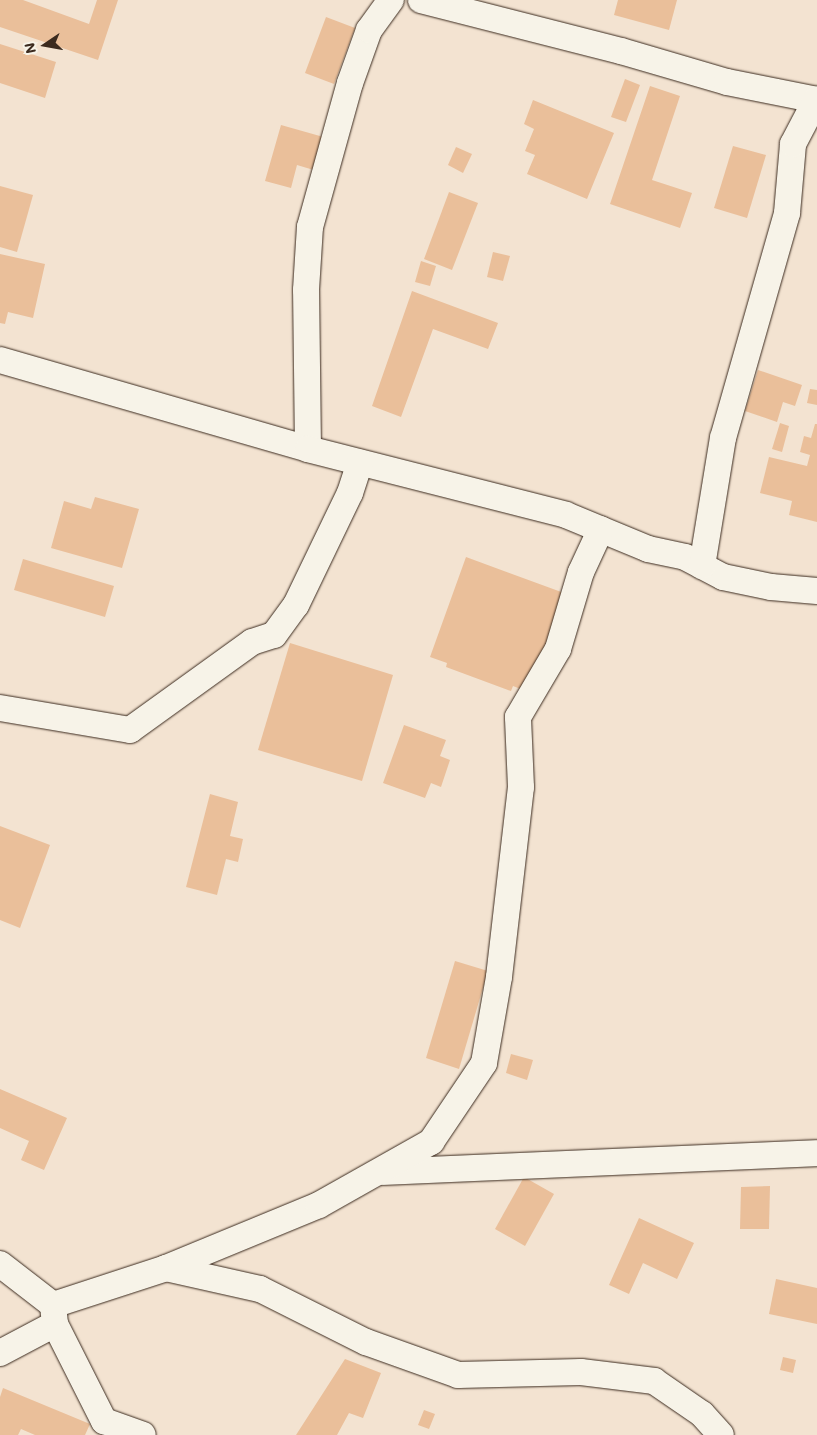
<!DOCTYPE html>
<html>
<head>
<meta charset="utf-8">
<style>
  body { margin:0 }
  #map { position:relative; width:817px; height:1435px; overflow:hidden; background:#f3e3d1; font-family:Mali,sans-serif }
  div>[style] { position:absolute }
  .building>* { inset:0; background:#eabf9a }
  .roads { filter:drop-shadow(0 0 1px #3b2a1e) drop-shadow(0 0 1px #3b2a1e) }
  .street>* { height:26px; margin:-13px; padding:0 13px; transform-origin:13px; border-radius:13px; background:#f7f3e8 }
  span { translate:-50% -50%; white-space:nowrap; text-align:center; line-height:1.15; -webkit-text-stroke:5px #f7f3e8; paint-order:stroke }
  .north { position:absolute; left:20px; top:20px; width:50px; height:50px; -webkit-text-stroke:4px #f7f3e8; paint-order:stroke; rotate:258deg; font-size:14px; font-weight:700; line-height:20px; text-align:center; color:#3b2a1e }
  .north::after { content:''; display:block; margin:auto; width:18px; height:22px; background:#3b2a1e; clip-path:polygon(50% 0,100% 100%,50% 72%,0 100%) }
</style>
</head>
<body>
<div id="map">
  <div class="building">
    <div style="clip-path:polygon(0 0,23px 0,89px 24px,97px 0,118px 0,98px 60px,0 27px)"></div>
    <div style="clip-path:polygon(618px 0,677px 0,669px 30px,614px 15px)"></div>
    <div style="clip-path:polygon(326px 17px,355px 28px,334px 84px,305px 73px)"></div>
    <div style="clip-path:polygon(0 44px,56px 62px,45px 98px,0 83px)"></div>
    <div style="clip-path:polygon(625px 79px,640px 85px,626px 122px,611px 117px)"></div>
    <div style="clip-path:polygon(650px 86px,680px 96px,652px 180px,692px 193px,680px 228px,610px 204px)"></div>
    <div style="clip-path:polygon(533px 100px,614px 133px,587px 199px,527px 174px,535px 155px,525px 151px,534px 129px,524px 124px)"></div>
    <div style="clip-path:polygon(281px 125px,327px 138px,317px 171px,297px 165px,291px 188px,265px 181px)"></div>
    <div style="clip-path:polygon(733px 146px,766px 155px,747px 218px,714px 208px)"></div>
    <div style="clip-path:polygon(456px 147px,472px 154px,463px 173px,448px 165px)"></div>
    <div style="clip-path:polygon(0 186px,33px 195px,17px 252px,0 247px)"></div>
    <div style="clip-path:polygon(449px 192px,478px 203px,452px 270px,424px 259px)"></div>
    <div style="clip-path:polygon(493px 252px,510px 256px,503px 281px,487px 277px)"></div>
    <div style="clip-path:polygon(0 254px,45px 264px,33px 318px,8px 312px,5px 324px,0 323px)"></div>
    <div style="clip-path:polygon(421px 261px,436px 266px,430px 286px,415px 282px)"></div>
    <div style="clip-path:polygon(412px 291px,498px 323px,488px 349px,433px 329px,401px 417px,372px 406px)"></div>
    <div style="clip-path:polygon(758px 370px,802px 385px,795px 406px,783px 402px,777px 422px,745px 411px)"></div>
    <div style="clip-path:polygon(810px 389px,817px 390px,817px 405px,807px 403px)"></div>
    <div style="clip-path:polygon(780px 423px,789px 426px,782px 452px,772px 449px)"></div>
    <div style="clip-path:polygon(815px 424px,817px 424px,817px 522px,789px 515px,792px 501px,760px 493px,769px 457px,807px 466px,810px 455px,800px 452px,804px 436px,811px 438px)"></div>
    <div style="clip-path:polygon(95px 497px,139px 509px,122px 568px,51px 548px,64px 501px,91px 509px)"></div>
    <div style="clip-path:polygon(466px 557px,564px 593px,528px 692px,513px 686px,511px 691px,446px 667px,447px 663px,430px 657px)"></div>
    <div style="clip-path:polygon(23px 559px,114px 586px,105px 617px,14px 590px)"></div>
    <div style="clip-path:polygon(290px 643px,393px 675px,362px 781px,258px 750px)"></div>
    <div style="clip-path:polygon(404px 725px,446px 740px,440px 756px,450px 760px,441px 787px,431px 783px,425px 798px,383px 783px)"></div>
    <div style="clip-path:polygon(210px 794px,238px 802px,230px 836px,243px 839px,238px 862px,226px 859px,217px 895px,186px 887px)"></div>
    <div style="clip-path:polygon(0 826px,50px 845px,20px 928px,0 920px)"></div>
    <div style="clip-path:polygon(455px 961px,488px 971px,459px 1069px,426px 1058px)"></div>
    <div style="clip-path:polygon(511px 1054px,533px 1060px,527px 1080px,506px 1073px)"></div>
    <div style="clip-path:polygon(0 1089px,67px 1118px,44px 1170px,21px 1160px,29px 1141px,0 1128px)"></div>
    <div style="clip-path:polygon(524px 1177px,554px 1194px,525px 1246px,495px 1229px)"></div>
    <div style="clip-path:polygon(770px 1186px,769px 1229px,740px 1229px,741px 1187px)"></div>
    <div style="clip-path:polygon(639px 1218px,694px 1243px,677px 1279px,643px 1263px,629px 1294px,609px 1285px)"></div>
    <div style="clip-path:polygon(776px 1279px,817px 1288px,817px 1324px,769px 1314px)"></div>
    <div style="clip-path:polygon(783px 1357px,796px 1360px,793px 1373px,780px 1370px)"></div>
    <div style="clip-path:polygon(345px 1359px,381px 1373px,363px 1418px,349px 1413px,337px 1435px,296px 1435px)"></div>
    <div style="clip-path:polygon(3px 1388px,90px 1424px,85px 1435px,35px 1435px,21px 1429px,18px 1435px,0 1435px,0 1397px)"></div>
    <div style="clip-path:polygon(424px 1410px,435px 1414px,429px 1429px,418px 1425px)"></div>
  </div>
  <div class="roads">
    <div class="street">
      <div style="left:421px;top:0;width:206px;rotate:14.3deg"></div>
      <div style="left:621px;top:51px;width:110px;rotate:16.3deg"></div>
      <div style="left:727px;top:82px;width:92px;rotate:11.3deg"></div>
      <div style="left:0;top:360px;width:321px;rotate:16.1deg"></div>
      <div style="left:308px;top:449px;width:159px;rotate:-90.7deg"></div>
      <div style="left:306px;top:290px;width:63px;rotate:-86.4deg"></div>
      <div style="left:310px;top:227px;width:149px;rotate:-74.5deg"></div>
      <div style="left:350px;top:83px;width:56px;rotate:-70.3deg"></div>
      <div style="left:369px;top:30px;width:37px;rotate:-54deg"></div>
      <div style="left:308px;top:449px;width:266px;rotate:14.3deg"></div>
      <div style="left:566px;top:515px;width:89px;rotate:22.5deg"></div>
      <div style="left:648px;top:549px;width:38px;rotate:12deg"></div>
      <div style="left:685px;top:557px;width:43px;rotate:27.8deg"></div>
      <div style="left:723px;top:577px;width:49px;rotate:11.8deg"></div>
      <div style="left:771px;top:587px;width:46px;rotate:5deg"></div>
      <div style="left:702px;top:566px;width:130px;rotate:-80.7deg"></div>
      <div style="left:723px;top:438px;width:234px;rotate:-74.1deg"></div>
      <div style="left:787px;top:213px;width:69px;rotate:-85deg"></div>
      <div style="left:793px;top:144px;width:50px;rotate:-62.4deg"></div>
      <div style="left:0;top:708px;width:132px;rotate:9.6deg"></div>
      <div style="left:130px;top:730px;width:150px;rotate:-35.8deg"></div>
      <div style="left:252px;top:642px;width:23px;rotate:-18deg"></div>
      <div style="left:274px;top:635px;width:37px;rotate:-54deg"></div>
      <div style="left:296px;top:605px;width:124px;rotate:-64.3deg"></div>
      <div style="left:350px;top:493px;width:32px;rotate:-72deg"></div>
      <div style="left:383px;top:1172px;width:434px;rotate:-2.5deg"></div>
      <div style="left:0;top:1264px;width:67px;rotate:37.7deg"></div>
      <div style="left:53px;top:1305px;width:19px;rotate:84deg"></div>
      <div style="left:55px;top:1324px;width:109px;rotate:63.2deg"></div>
      <div style="left:104px;top:1421px;width:41px;rotate:19.7deg"></div>
      <div style="left:166px;top:1268px;width:165px;rotate:-22.4deg"></div>
      <div style="left:319px;top:1205px;width:129px;rotate:-29.4deg"></div>
      <div style="left:431px;top:1142px;width:95px;rotate:-56.1deg"></div>
      <div style="left:484px;top:1063px;width:87px;rotate:-80.1deg"></div>
      <div style="left:499px;top:977px;width:191px;rotate:-83.4deg"></div>
      <div style="left:521px;top:787px;width:70px;rotate:-92.5deg"></div>
      <div style="left:518px;top:717px;width:79px;rotate:-59.5deg"></div>
      <div style="left:558px;top:649px;width:80px;rotate:-73.4deg"></div>
      <div style="left:581px;top:572px;width:47px;rotate:-65.1deg"></div>
      <div style="left:53px;top:1305px;width:119px;rotate:-18.1deg"></div>
      <div style="left:166px;top:1268px;width:96px;rotate:12.6deg"></div>
      <div style="left:260px;top:1289px;width:119px;rotate:26.6deg"></div>
      <div style="left:366px;top:1342px;width:98px;rotate:19.7deg"></div>
      <div style="left:458px;top:1375px;width:123px;rotate:-1.4deg"></div>
      <div style="left:581px;top:1372px;width:74px;rotate:7deg"></div>
      <div style="left:654px;top:1381px;width:58px;rotate:34.5deg"></div>
      <div style="left:702px;top:1414px;width:28px;rotate:48deg"></div>
      <div style="left:0;top:1353px;width:62px;rotate:-27.8deg"></div>
    </div>
  </div>
  <div class="north">N</div>
</div>
</body>
</html>
